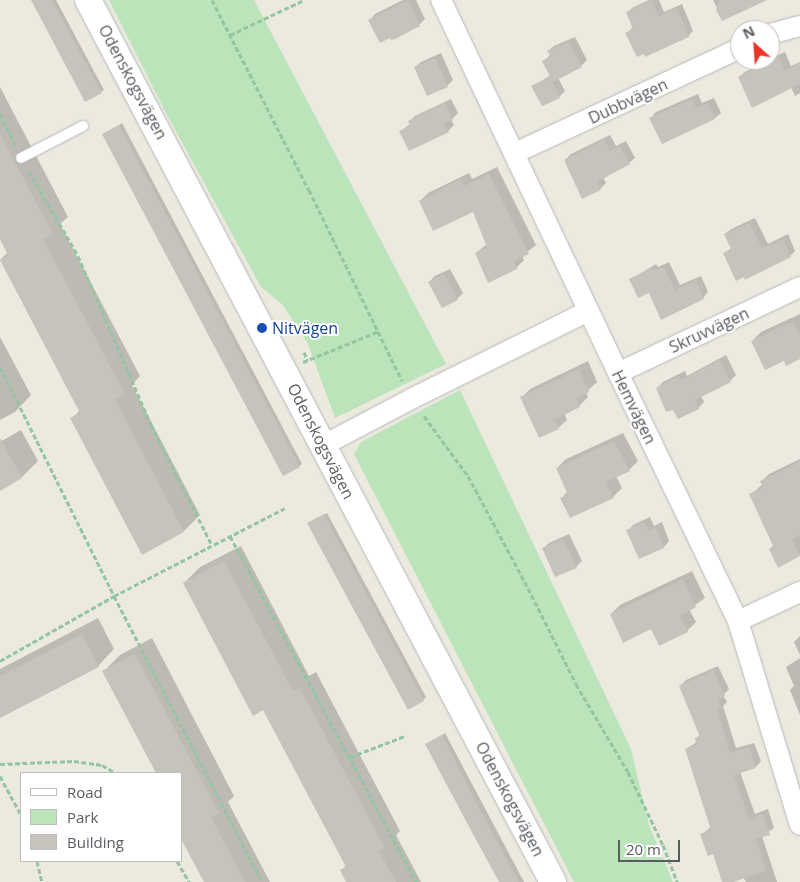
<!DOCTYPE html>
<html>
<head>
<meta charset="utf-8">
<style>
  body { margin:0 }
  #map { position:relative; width:800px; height:882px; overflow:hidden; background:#ece9df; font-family:"Open Sans",sans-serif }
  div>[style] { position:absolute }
  .green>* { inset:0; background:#bbe4ba }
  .shadow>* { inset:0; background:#0003 }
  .building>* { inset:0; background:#c6c3bc }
  .path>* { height:3px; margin-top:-1.5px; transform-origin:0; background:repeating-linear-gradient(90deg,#94c5a2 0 5px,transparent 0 7.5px) }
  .roads { filter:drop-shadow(0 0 1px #b5b8bc) drop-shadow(0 0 1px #b5b8bc) }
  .service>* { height:10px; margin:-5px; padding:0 5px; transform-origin:5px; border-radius:5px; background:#fff }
  .minor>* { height:20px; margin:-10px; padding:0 10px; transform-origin:10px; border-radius:10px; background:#fff }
  .tertiary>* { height:26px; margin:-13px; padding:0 13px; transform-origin:13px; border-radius:13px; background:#fff }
  .dots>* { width:14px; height:14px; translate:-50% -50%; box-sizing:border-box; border:2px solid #fff; border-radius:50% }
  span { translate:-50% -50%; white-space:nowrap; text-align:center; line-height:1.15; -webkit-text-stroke:4px #fff; paint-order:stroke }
  .street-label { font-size:16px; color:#585c61 }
  .transit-label { font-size:16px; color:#164399 }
  .left { translate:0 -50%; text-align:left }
  .legend { position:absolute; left:20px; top:772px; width:162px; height:90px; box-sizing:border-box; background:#fff; border:1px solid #bcbec0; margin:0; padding:6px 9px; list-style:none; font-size:15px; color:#585c61 }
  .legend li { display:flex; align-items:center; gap:10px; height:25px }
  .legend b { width:25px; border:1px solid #bcbec0 }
  .north { position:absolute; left:730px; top:20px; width:50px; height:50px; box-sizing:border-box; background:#fff; border:1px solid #bcbec0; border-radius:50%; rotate:334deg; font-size:14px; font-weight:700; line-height:20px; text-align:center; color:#585c61 }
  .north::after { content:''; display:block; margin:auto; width:18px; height:22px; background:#ea3527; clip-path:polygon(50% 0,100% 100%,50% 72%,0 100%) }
  .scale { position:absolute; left:618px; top:840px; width:62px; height:22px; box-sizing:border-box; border:2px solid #585c61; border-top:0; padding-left:6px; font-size:15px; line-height:18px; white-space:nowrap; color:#585c61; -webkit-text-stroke:4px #fff; paint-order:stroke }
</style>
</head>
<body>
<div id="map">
  <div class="green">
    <div style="clip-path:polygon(109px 0,254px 0,446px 364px,335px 418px,308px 344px,283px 305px,261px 287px,166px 113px)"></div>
    <div style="clip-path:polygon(460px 390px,631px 749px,649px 825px,673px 882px,574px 882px,354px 454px,361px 442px)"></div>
  </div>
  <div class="shadow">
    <div style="clip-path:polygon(33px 0,56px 0,104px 90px,101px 92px)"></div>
    <div style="clip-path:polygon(403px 0,416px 0,425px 19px,419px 25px,370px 20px,375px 14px)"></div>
    <div style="clip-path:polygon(649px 0,659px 0,664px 12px,682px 4px,693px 31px,688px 36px,627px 33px,633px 27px,627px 13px,632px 8px)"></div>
    <div style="clip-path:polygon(713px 0,764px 0,723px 20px)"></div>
    <div style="clip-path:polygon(575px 37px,587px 60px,581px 66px,558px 78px,565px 91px,559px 97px,533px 86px,551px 75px,544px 61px,551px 54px,548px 51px,554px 46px)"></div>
    <div style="clip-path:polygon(785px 52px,791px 66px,800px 62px,800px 93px,795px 96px,791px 87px,739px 77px,745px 72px)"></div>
    <div style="clip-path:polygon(441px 53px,453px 80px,447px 86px,415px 67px,421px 62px)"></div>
    <div style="clip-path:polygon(0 87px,68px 217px,60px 224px,140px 376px,132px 385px,200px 515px,184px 531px,142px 553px,72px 419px,80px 410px,1px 259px,8px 252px,0 236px)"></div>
    <div style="clip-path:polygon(698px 94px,702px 103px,714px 98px,721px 113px,715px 118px,651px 118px,656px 112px)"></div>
    <div style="clip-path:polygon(451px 99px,458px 113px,451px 120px,454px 125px,448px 131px,400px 132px,410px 124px,409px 122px,415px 116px)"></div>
    <div style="clip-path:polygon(122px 123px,302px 464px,299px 466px,104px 134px)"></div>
    <div style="clip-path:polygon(610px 135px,616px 146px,626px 141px,635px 158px,629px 163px,603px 177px,606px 183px,600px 189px,583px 197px,565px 160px,571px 154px)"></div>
    <div style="clip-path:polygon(497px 167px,536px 245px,522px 256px,524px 260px,516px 268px,476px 253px,487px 244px,474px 211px,420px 201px,428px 193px,469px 173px,472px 179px)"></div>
    <div style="clip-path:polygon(755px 218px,768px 244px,788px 234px,795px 251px,790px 256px,724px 254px,732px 247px,725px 234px,731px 229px)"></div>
    <div style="clip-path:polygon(669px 262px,680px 285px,701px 276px,708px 292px,703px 298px,650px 292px,630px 280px,656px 264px,658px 267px)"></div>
    <div style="clip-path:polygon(450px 269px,463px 293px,457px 299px,429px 282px,435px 276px)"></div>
    <div style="clip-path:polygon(800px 314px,800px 358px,784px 359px,752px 341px,761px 332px)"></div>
    <div style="clip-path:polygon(0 337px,31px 395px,15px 412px,0 420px)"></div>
    <div style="clip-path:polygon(726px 355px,736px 375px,730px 381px,701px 396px,704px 402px,698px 408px,674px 408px,657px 388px,663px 382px,685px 371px,687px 376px)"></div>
    <div style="clip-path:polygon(588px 361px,597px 382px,586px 392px,588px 397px,579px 406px,564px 413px,567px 420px,558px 428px,521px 398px,530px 389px)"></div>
    <div style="clip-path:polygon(21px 430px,38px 461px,22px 477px,0 489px,0 442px)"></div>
    <div style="clip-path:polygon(623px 433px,638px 461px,629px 470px,616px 476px,622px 488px,613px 497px,562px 498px,568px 491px,557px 468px,566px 459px)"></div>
    <div style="clip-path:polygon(800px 459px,800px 555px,799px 555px,774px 545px,751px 494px,763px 484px,762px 481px,769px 474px)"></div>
    <div style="clip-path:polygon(327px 513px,426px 697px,423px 700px,312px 521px)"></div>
    <div style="clip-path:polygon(650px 517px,654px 526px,662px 522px,669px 541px,664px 547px,628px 531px,633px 525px)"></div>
    <div style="clip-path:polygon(569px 534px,582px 561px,576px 567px,544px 548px,549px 543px)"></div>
    <div style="clip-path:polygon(241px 546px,309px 676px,316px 672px,400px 831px,396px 835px,421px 882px,348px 882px,341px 870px,347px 865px,264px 709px,184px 583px,200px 567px)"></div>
    <div style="clip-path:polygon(692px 571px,705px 598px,689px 609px,696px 622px,687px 631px,652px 627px,611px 614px,620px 605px)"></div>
    <div style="clip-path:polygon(98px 618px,114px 649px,98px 666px,0 716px,0 669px)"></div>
    <div style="clip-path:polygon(800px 636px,800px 655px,794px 642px)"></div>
    <div style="clip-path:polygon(152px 638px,234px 796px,228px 802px,270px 882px,205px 882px,181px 773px,157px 773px,104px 671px,120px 655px)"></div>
    <div style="clip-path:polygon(800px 658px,800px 715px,790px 690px,794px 686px,786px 667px)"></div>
    <div style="clip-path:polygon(718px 666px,729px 689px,723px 695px,727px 702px,723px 706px,736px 748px,754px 743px,761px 761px,756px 767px,740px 772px,755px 814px,768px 809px,774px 828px,762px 836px,777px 882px,746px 882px,743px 877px,723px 882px,714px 852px,702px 834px,711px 827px,686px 749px,697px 742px,696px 739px,700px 734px,680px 686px,686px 680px)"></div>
    <div style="clip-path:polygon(445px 733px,524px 882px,500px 882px,427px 744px)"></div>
  </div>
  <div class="building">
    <div style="clip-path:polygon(31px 0,52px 0,102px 93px,85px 102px)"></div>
    <div style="clip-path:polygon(408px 0,420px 26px,395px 39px,391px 40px,390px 38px,380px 43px,368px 20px)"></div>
    <div style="clip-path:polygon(652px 0,659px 16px,677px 8px,689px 37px,645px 57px,644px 54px,637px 57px,625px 33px,633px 29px,626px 12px)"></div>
    <div style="clip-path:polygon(720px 0,767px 0,722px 21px,716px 10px)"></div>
    <div style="clip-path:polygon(569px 42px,582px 67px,553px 82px,542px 61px,551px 56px,547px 51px)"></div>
    <div style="clip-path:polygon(779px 57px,785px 71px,800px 63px,800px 84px,752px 108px,738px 77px)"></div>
    <div style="clip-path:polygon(435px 58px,448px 87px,427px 96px,414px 67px)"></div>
    <div style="clip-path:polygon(550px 77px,560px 98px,542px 106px,531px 86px)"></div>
    <div style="clip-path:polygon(692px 99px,696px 108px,708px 103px,715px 119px,662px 144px,649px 118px)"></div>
    <div style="clip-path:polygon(445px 103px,453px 120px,444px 124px,449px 132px,409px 151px,399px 131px,410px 126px,408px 121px)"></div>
    <div style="clip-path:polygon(119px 125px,300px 467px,283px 476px,102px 134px)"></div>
    <div style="clip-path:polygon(0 134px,53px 234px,43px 239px,125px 394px,115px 399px,184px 532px,142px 555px,70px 418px,80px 413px,0 260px,8px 255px,0 239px)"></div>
    <div style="clip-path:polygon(604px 140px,610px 151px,620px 146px,630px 164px,597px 182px,601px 190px,582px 199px,564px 160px)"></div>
    <div style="clip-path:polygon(489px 174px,529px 254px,514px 261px,517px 269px,488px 283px,475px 253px,487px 247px,473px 212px,433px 231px,419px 201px,461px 179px,464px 186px)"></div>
    <div style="clip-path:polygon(750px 223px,762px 248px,783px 239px,791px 257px,745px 280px,744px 277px,736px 281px,723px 253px,731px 249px,724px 234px)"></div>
    <div style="clip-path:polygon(664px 267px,675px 290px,696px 280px,704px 299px,661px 320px,649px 293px,638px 298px,629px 279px,651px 268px,652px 271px)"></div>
    <div style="clip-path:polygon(444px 274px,458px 300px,442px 308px,428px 282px)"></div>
    <div style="clip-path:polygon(793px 321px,800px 335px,800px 359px,786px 366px,784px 361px,765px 370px,751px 341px)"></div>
    <div style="clip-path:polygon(720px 360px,731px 382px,695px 400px,699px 409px,678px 419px,673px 410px,666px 412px,656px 388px,679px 376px,681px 380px)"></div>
    <div style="clip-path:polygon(579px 369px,589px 392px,576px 399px,580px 407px,554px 420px,559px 429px,539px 438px,520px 397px)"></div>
    <div style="clip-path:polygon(0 438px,22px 478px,0 491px)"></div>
    <div style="clip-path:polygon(614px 441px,630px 471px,606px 482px,614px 498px,570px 518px,560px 498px,568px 495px,556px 468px)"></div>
    <div style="clip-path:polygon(800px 462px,800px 535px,792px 539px,800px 556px,778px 568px,769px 549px,773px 546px,749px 494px,763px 487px,760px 481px)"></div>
    <div style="clip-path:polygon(324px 514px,424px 701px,408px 710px,307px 523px)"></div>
    <div style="clip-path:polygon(644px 522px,648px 531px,656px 527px,664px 548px,639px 559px,626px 530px)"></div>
    <div style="clip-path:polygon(563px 539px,577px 568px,555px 577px,542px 548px)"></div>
    <div style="clip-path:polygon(224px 561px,293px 691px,300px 688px,385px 848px,379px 851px,396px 882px,346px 882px,340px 870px,346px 867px,263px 710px,253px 716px,183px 583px)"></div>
    <div style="clip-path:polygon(683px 579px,696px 607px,680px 616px,688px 632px,659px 646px,651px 629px,623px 643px,610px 614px)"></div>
    <div style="clip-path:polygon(82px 634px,99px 667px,0 718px,0 676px)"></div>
    <div style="clip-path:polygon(135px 654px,219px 813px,211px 817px,245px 882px,204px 882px,181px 839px,181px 773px,156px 773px,102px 671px)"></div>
    <div style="clip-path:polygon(713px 670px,725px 696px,718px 700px,722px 708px,718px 710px,730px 753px,749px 747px,756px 768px,734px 775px,749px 819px,763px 814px,770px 835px,756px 839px,766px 871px,733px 882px,722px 882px,713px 854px,708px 856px,700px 834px,711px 830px,685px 749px,696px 745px,695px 738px,700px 737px,679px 686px)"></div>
    <div style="clip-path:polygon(442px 735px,478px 806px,519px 882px,499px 882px,473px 834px,425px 744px)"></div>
  </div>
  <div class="path">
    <div style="left:212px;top:0;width:213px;rotate:63deg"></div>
    <div style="left:309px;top:190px;width:212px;rotate:64deg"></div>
    <div style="left:230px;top:35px;width:82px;rotate:-25.3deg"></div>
    <div style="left:0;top:114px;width:34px;rotate:64deg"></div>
    <div style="left:29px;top:171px;width:98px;rotate:60deg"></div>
    <div style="left:78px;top:256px;width:184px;rotate:66.6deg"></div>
    <div style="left:151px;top:425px;width:135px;rotate:63.1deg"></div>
    <div style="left:304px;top:352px;width:9px;rotate:69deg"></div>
    <div style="left:303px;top:362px;width:80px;rotate:-22.1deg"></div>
    <div style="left:0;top:367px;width:256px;rotate:63.5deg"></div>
    <div style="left:114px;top:596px;width:322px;rotate:62.6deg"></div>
    <div style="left:424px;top:416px;width:74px;rotate:53.7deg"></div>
    <div style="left:468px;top:476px;width:127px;rotate:61.8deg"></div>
    <div style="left:528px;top:588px;width:107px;rotate:63.4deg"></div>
    <div style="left:576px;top:684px;width:102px;rotate:59.4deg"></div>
    <div style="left:628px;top:772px;width:81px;rotate:64.4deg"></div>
    <div style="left:663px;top:845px;width:40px;rotate:69deg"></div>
    <div style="left:230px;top:536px;width:393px;rotate:61.7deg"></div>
    <div style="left:0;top:661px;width:131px;rotate:-29.7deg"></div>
    <div style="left:114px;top:596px;width:192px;rotate:-27.2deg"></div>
    <div style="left:350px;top:757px;width:59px;rotate:-20.9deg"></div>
    <div style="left:0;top:764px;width:74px;rotate:-2.3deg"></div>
    <div style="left:74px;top:761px;width:28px;rotate:8deg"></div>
    <div style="left:102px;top:765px;width:16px;rotate:30deg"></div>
    <div style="left:0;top:776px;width:44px;rotate:61.7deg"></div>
    <div style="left:37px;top:861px;width:22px;rotate:77deg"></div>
    <div style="left:177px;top:861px;width:24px;rotate:60deg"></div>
  </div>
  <div class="roads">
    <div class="service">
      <div style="left:21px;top:158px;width:70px;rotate:-27.3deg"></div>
    </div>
    <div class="minor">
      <div style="left:441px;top:0;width:413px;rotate:64.6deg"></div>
      <div style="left:618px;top:373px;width:276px;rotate:64.2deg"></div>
      <div style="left:738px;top:621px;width:213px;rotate:73.1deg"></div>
      <div style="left:770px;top:34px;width:31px;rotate:-15deg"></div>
      <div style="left:515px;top:153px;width:248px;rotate:-25deg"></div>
      <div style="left:618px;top:373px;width:201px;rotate:-25.3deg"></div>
      <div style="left:322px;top:446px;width:101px;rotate:-27.8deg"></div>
      <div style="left:411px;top:399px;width:198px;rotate:-26.4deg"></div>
      <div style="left:738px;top:621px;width:68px;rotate:-25.1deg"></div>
    </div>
    <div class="tertiary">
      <div style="left:88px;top:0;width:997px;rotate:62.2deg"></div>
    </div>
  </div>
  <div class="dots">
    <div style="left:262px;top:328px;background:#1a4fb4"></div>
  </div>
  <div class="street-label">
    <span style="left:133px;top:82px;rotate:62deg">Odenskogsvägen</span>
    <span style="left:628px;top:101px;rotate:-25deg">Dubbvägen</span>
    <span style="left:709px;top:330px;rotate:-25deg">Skruvvägen</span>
    <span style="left:634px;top:407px;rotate:64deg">Hemvägen</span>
    <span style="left:321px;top:441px;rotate:63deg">Odenskogsvägen</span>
    <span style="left:510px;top:799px;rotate:62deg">Odenskogsvägen</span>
  </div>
  <div class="transit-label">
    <span class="left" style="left:272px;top:328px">Nitvägen</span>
  </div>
  <ul class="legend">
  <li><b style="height:6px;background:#fff"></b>Road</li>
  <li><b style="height:14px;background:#bbe4ba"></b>Park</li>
  <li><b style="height:14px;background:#c6c3bc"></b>Building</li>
  </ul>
  <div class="north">N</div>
  <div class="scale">20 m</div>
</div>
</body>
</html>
